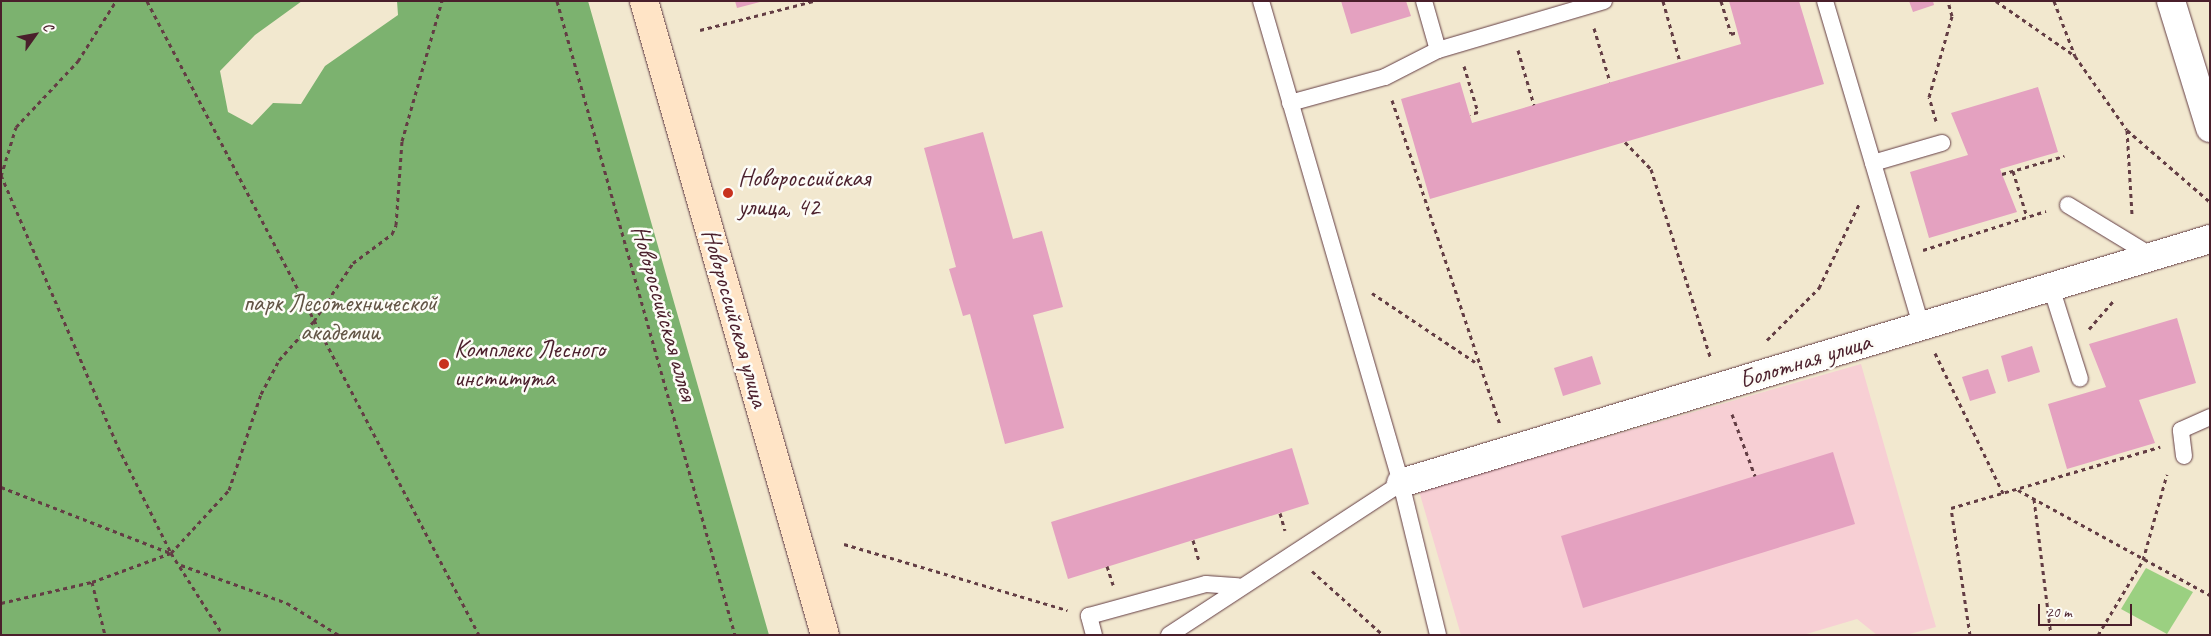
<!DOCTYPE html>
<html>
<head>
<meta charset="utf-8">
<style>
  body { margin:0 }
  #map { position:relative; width:2211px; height:636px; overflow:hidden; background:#f2e8cf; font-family:Caveat,sans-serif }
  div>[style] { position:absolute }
  .built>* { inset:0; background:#f7cfd4 }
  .green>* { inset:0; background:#9bd081 }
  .forest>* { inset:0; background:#7cb26f }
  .building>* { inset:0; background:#e4a1c0 }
  .path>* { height:3px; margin-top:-1.5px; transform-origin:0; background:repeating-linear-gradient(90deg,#633d44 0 4px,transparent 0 8px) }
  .roads { filter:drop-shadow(0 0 1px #633d44) drop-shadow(0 0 1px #633d44) }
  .lane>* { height:16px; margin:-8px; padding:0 8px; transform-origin:8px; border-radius:8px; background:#fff }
  .street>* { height:28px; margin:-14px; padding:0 14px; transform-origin:14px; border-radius:14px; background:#fff }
  .secondary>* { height:28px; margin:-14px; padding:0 14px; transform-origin:14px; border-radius:14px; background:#ffe4c6 }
  .dots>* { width:14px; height:14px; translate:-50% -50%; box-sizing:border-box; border:2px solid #fdfcf7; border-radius:50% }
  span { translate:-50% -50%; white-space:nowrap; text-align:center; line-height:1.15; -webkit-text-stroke:5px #fdfcf7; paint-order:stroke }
  .poi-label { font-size:25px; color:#4a1f2b }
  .left { translate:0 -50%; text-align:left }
  .park-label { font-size:25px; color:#625445 }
  .street-label { font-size:25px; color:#4a1f2b }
  .frame { position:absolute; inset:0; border:2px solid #4a1f2b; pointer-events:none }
  .north { position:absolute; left:10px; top:10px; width:50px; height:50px; -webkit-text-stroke:4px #fdfcf7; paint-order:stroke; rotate:58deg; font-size:14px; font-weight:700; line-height:20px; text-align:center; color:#4a1f2b }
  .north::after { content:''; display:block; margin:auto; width:18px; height:22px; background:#4a1f2b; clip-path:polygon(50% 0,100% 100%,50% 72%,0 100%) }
  .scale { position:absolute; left:2038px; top:604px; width:94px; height:22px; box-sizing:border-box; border:2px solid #4a1f2b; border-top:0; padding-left:6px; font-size:15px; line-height:18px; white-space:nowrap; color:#4a1f2b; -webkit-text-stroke:4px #fdfcf7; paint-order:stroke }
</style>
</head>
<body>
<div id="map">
  <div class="built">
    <div style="clip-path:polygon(1861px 364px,1936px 627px,1906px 635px,1877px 635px,1857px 619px,1803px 635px,1461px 635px,1419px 491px)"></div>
  </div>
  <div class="green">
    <div style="clip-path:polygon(2146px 568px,2193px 592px,2167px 634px,2121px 609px)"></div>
  </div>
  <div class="forest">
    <div style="clip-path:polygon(1px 1px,302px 1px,255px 35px,220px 71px,228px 112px,252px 125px,273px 103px,301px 104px,325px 66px,398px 15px,397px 1px,588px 1px,769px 635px,1px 635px)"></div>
  </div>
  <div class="building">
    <div style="clip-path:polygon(735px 1px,760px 1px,760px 2px,737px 8px)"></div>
    <div style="clip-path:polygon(1341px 1px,1406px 1px,1411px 16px,1351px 34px)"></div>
    <div style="clip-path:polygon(1729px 1px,1799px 1px,1824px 84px,1430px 199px,1401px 99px,1460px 82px,1472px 123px,1741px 44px)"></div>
    <div style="clip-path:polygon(1909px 1px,1933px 1px,1934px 5px,1913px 12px)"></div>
    <div style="clip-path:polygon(2038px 87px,2058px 152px,2000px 169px,2017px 212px,1929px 238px,1910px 172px,1968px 155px,1951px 113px)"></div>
    <div style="clip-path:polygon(983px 132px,1013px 239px,1042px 231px,1063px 307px,1033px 315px,1064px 428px,1005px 444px,970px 314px,963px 316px,949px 269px,956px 267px,924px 148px)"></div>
    <div style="clip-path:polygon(2177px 318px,2196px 383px,2139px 400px,2155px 443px,2067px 469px,2048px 404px,2106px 387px,2089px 344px)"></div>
    <div style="clip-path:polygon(2032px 346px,2040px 372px,2008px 382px,2001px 356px)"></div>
    <div style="clip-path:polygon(1592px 356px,1601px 384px,1563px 396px,1554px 368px)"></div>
    <div style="clip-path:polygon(1988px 369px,1996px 393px,1970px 401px,1962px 377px)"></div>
    <div style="clip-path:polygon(1292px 448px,1309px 504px,1068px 579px,1051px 522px)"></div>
    <div style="clip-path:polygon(1833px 452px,1855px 524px,1583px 608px,1561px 536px)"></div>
  </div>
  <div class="path">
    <div style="left:147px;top:1px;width:716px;rotate:62.36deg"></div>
    <div style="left:557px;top:1px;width:659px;rotate:74.32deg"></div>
    <div style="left:1663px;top:1px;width:63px;rotate:74.4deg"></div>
    <div style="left:1721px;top:1px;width:34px;rotate:73deg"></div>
    <div style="left:1731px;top:34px;width:6px;rotate:-18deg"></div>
    <div style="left:1996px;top:1px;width:96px;rotate:34.8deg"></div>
    <div style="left:2075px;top:56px;width:90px;rotate:54.9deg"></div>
    <div style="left:2127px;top:130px;width:110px;rotate:40.9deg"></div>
    <div style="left:2054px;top:1px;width:59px;rotate:69.1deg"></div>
    <div style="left:1594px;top:28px;width:56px;rotate:73.5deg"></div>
    <div style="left:700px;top:30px;width:118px;rotate:-14.3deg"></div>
    <div style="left:1518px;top:50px;width:57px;rotate:73.8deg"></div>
    <div style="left:1464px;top:66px;width:48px;rotate:73.1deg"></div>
    <div style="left:1478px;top:112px;width:8px;rotate:166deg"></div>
    <div style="left:1392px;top:100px;width:342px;rotate:71.6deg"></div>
    <div style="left:1936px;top:121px;width:25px;rotate:-106deg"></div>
    <div style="left:1929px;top:97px;width:84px;rotate:-74.1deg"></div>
    <div style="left:1952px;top:16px;width:16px;rotate:-105deg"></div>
    <div style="left:2127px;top:130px;width:85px;rotate:86.6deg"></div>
    <div style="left:1625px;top:142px;width:37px;rotate:46deg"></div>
    <div style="left:1651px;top:169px;width:199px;rotate:72.5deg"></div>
    <div style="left:2013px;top:171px;width:48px;rotate:73.1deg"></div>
    <div style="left:2002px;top:174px;width:65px;rotate:-16.2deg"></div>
    <div style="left:1px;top:175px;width:296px;rotate:66.7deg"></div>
    <div style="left:118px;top:447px;width:119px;rotate:63.4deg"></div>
    <div style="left:171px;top:553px;width:97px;rotate:57.6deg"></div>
    <div style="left:1px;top:176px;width:51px;rotate:-73deg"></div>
    <div style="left:16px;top:127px;width:91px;rotate:-46.8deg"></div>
    <div style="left:78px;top:61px;width:71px;rotate:-57.7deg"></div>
    <div style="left:1923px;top:250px;width:129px;rotate:-17.6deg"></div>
    <div style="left:1372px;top:293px;width:124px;rotate:33.8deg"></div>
    <div style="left:2089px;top:329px;width:38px;rotate:-49deg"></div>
    <div style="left:1767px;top:340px;width:74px;rotate:-45deg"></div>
    <div style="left:1819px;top:288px;width:93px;rotate:-64.5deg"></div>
    <div style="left:1935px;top:353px;width:156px;rotate:64.1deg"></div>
    <div style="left:1732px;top:414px;width:66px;rotate:69.6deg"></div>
    <div style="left:1px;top:487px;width:181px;rotate:21.3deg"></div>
    <div style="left:2018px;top:490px;width:219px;rotate:28.7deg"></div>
    <div style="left:2034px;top:499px;width:137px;rotate:82.9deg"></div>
    <div style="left:1280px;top:513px;width:18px;rotate:74deg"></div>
    <div style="left:1193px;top:540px;width:22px;rotate:74deg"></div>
    <div style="left:844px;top:544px;width:233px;rotate:16.5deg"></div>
    <div style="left:181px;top:565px;width:113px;rotate:19.7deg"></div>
    <div style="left:287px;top:603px;width:61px;rotate:31.6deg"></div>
    <div style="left:1107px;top:566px;width:20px;rotate:72deg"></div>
    <div style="left:1312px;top:571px;width:96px;rotate:42deg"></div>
    <div style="left:92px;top:582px;width:55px;rotate:76.2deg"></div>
    <div style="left:1px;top:603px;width:93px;rotate:-13deg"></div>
    <div style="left:92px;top:582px;width:84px;rotate:-20.2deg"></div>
    <div style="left:171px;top:553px;width:86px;rotate:-47.4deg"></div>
    <div style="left:229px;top:490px;width:101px;rotate:-71.6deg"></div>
    <div style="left:261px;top:394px;width:38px;rotate:-62deg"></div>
    <div style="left:279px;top:360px;width:52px;rotate:-48.1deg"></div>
    <div style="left:314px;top:321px;width:70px;rotate:-56.1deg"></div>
    <div style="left:353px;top:263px;width:49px;rotate:-36.6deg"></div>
    <div style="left:392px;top:234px;width:10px;rotate:-66deg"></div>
    <div style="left:396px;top:225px;width:84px;rotate:-85.9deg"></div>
    <div style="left:402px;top:141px;width:146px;rotate:-74.1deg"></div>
    <div style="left:1970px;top:635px;width:128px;rotate:-98.5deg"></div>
    <div style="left:1951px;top:508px;width:218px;rotate:-16.3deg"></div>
    <div style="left:2098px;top:635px;width:87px;rotate:-59deg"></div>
    <div style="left:2143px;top:560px;width:89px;rotate:-74.4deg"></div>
  </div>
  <div class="roads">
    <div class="lane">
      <div style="left:1261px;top:1px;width:502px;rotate:73.8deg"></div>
      <div style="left:1401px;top:483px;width:156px;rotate:76.3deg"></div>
      <div style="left:1424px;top:1px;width:51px;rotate:74.1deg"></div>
      <div style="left:1438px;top:50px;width:173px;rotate:-16.4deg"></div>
      <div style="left:1825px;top:1px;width:339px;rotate:73.5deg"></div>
      <div style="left:1290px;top:103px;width:98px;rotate:-15.3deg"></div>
      <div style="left:1385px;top:77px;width:59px;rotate:-27deg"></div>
      <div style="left:1873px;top:163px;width:72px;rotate:-16.2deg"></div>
      <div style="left:2068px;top:205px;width:98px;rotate:31.3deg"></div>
      <div style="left:2051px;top:287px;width:96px;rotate:72.5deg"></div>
      <div style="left:2184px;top:456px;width:26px;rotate:-97deg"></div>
      <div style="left:2181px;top:430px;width:32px;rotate:-24deg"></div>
      <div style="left:1094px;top:635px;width:20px;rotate:-105deg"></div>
      <div style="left:1089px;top:616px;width:121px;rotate:-15.3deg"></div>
      <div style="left:1206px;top:584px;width:32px;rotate:4deg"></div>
      <div style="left:1169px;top:635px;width:277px;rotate:-33.2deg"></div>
    </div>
    <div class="street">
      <div style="left:2171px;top:1px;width:133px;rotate:72.9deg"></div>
      <div style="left:1401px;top:483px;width:845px;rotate:-16.78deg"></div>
    </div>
    <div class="secondary">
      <div style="left:644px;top:1px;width:659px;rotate:74.07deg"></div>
    </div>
  </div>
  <div class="dots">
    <div style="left:728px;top:193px;background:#c8321e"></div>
    <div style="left:444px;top:364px;background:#c8321e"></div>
  </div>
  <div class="poi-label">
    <span class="left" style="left:738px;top:193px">Новороссийская<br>улица, 42</span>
    <span class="left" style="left:454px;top:364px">Комплекс Лесного<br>института</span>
  </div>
  <div class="park-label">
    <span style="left:340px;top:318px">парк Лесотехнической<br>академии</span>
  </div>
  <div class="street-label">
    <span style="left:664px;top:313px;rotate:74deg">Новороссийская аллея</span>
    <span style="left:735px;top:318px;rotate:74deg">Новороссийская улица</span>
    <span style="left:1805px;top:361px;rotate:-17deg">Болотная улица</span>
  </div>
  <div class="frame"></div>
  <div class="north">С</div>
  <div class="scale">20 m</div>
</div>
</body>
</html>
